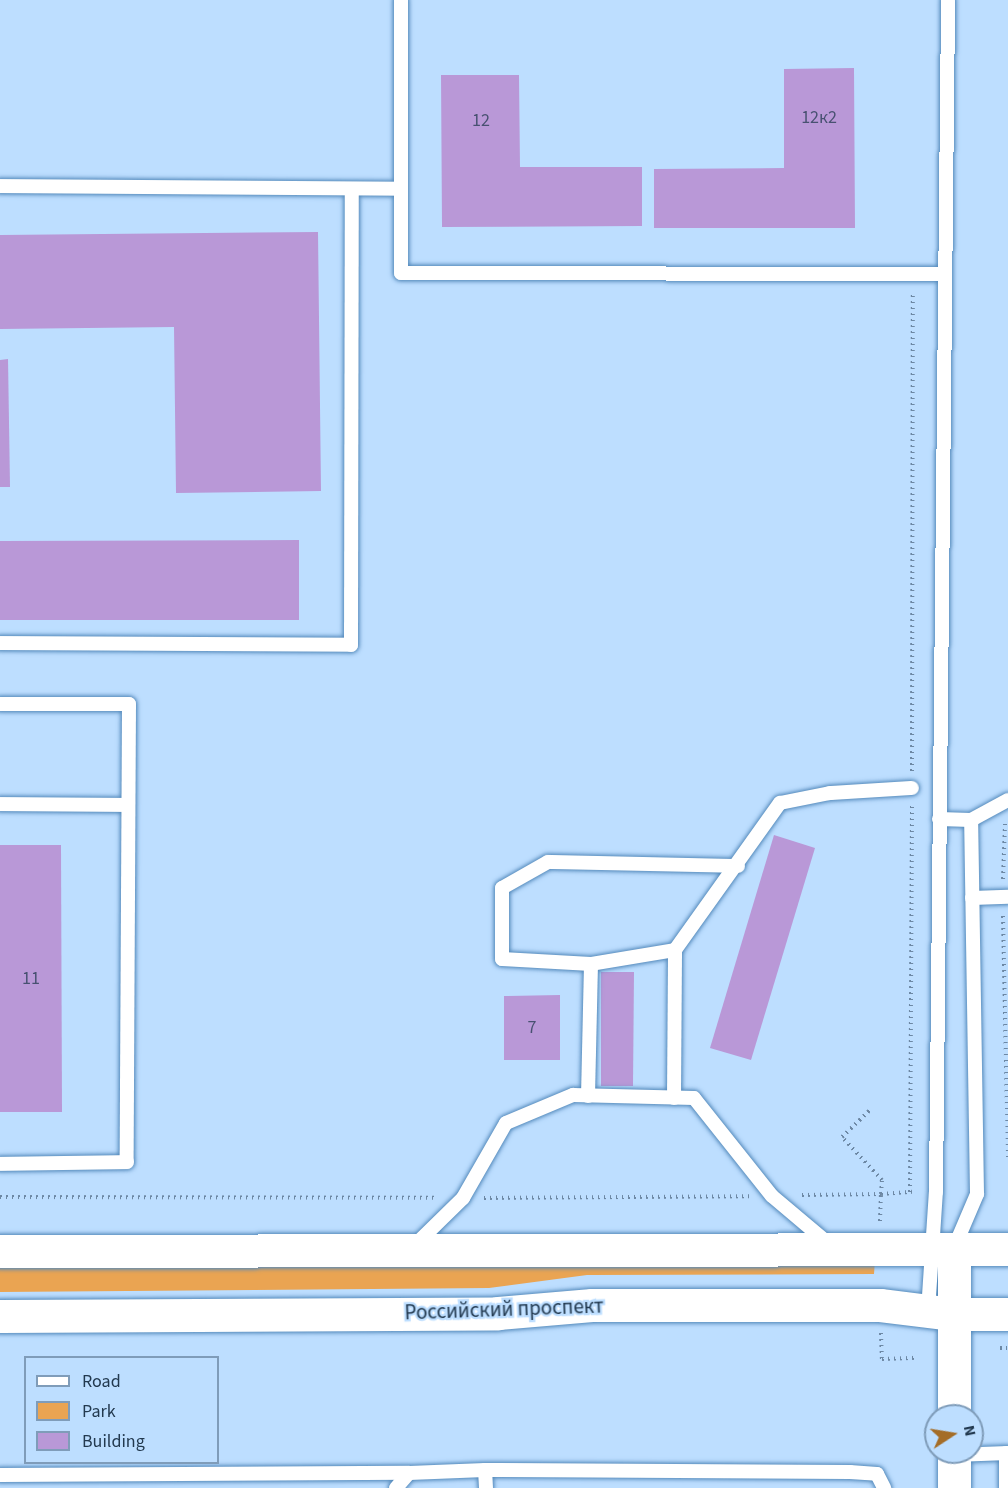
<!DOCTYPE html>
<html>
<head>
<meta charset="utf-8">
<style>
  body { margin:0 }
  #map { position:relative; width:1008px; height:1488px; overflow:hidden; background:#bddeff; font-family:"Source Sans 3",sans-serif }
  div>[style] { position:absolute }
  .green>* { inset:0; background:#eaa452 }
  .building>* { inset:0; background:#b998d7 }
  .path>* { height:4px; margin-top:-2px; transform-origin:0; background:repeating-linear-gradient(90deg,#6d88a4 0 1.5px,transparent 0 6px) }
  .roads { filter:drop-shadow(0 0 2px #548abc) drop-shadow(0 0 2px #548abc) }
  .lane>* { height:14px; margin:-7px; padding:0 7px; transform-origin:7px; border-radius:7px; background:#fff }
  .secondary>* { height:33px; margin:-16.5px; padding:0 16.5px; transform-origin:16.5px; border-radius:16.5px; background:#fff }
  span { translate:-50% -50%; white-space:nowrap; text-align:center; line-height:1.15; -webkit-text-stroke:4.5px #bddeff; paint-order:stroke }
  .number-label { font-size:18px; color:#485171 }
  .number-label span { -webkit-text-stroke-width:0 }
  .street-label { font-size:21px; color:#22394f }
  .legend { position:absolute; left:24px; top:1356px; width:195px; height:108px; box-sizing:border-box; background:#bddeff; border:2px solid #7f9cb9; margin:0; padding:8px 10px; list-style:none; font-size:18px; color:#22394f }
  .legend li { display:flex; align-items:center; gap:12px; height:30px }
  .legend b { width:30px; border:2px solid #7f9cb9 }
  .north { position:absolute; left:924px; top:1404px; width:60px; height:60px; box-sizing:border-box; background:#bddeff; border:2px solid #7f9cb9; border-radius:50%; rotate:78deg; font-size:16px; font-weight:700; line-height:24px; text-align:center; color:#22394f }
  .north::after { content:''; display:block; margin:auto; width:21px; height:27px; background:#a46d28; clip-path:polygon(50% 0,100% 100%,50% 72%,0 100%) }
</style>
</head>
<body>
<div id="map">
  <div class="green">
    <div style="clip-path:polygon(875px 1260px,874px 1274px,587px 1275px,489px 1288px,0 1292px,0 1267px)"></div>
  </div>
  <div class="building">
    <div style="clip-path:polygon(854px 68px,855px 228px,654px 228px,654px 169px,784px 168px,784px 69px)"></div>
    <div style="clip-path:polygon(441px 75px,519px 75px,520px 167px,642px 167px,642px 226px,442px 227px)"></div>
    <div style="clip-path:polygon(318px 232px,321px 491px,176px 493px,174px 327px,0 329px,0 235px)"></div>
    <div style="clip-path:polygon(8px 359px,10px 487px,0 487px,0 360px)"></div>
    <div style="clip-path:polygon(299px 540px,299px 620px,0 620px,0 541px)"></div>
    <div style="clip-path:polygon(774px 835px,815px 848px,751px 1060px,710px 1048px)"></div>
    <div style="clip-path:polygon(0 845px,61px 845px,62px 1112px,0 1112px)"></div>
    <div style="clip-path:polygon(601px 972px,634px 972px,633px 1086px,601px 1086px)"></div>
    <div style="clip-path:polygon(560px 995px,560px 1060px,504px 1060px,504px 996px)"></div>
  </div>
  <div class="path">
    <div style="left:912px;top:771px;width:479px;rotate:-89.9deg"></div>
    <div style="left:1003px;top:879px;width:55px;rotate:-87.9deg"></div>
    <div style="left:1003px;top:916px;width:241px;rotate:88.8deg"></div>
    <div style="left:910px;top:1192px;width:387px;rotate:-89.7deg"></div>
    <div style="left:802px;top:1195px;width:79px;rotate:-0.7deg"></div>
    <div style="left:881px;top:1194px;width:14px;rotate:-86deg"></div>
    <div style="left:882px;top:1180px;width:59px;rotate:-132.9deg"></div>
    <div style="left:842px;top:1137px;width:40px;rotate:-44deg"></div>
    <div style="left:0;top:1197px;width:437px;rotate:0.1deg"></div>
    <div style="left:484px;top:1198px;width:265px;rotate:-0.4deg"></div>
    <div style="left:880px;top:1221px;width:27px;rotate:-88deg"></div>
    <div style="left:881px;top:1194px;width:31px;rotate:-4deg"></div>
    <div style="left:881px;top:1333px;width:26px;rotate:88deg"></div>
    <div style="left:882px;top:1359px;width:36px;rotate:-2deg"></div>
    <div style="left:1000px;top:1348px;width:8px"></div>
  </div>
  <div class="roads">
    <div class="lane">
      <div style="left:401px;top:0;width:273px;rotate:90deg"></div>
      <div style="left:401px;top:273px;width:544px;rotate:0.11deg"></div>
      <div style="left:0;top:186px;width:398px;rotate:0.4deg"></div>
      <div style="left:0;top:643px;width:351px;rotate:0.3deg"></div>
      <div style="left:351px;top:645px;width:456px;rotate:-89.9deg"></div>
      <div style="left:0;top:704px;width:129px"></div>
      <div style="left:129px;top:704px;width:458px;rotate:90.3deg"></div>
      <div style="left:127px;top:1162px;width:127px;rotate:179.1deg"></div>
      <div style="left:0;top:804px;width:128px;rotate:0.4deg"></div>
      <div style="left:939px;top:819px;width:32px;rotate:2deg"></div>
      <div style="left:972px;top:898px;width:36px;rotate:-2deg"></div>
      <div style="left:591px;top:964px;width:89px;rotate:-176.8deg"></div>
      <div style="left:502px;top:959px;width:71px;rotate:-90deg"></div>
      <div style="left:502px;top:888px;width:53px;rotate:-29.5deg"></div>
      <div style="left:548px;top:862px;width:190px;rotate:1.2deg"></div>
      <div style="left:588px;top:1096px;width:132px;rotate:-88.7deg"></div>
      <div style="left:591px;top:964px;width:85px;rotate:-9.5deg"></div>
      <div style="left:674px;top:1098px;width:148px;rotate:-89.6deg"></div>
      <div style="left:675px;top:950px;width:181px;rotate:-54.5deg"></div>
      <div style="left:780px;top:803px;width:51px;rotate:-11.3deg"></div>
      <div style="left:830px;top:793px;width:82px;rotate:-3.5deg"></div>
      <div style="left:414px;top:1246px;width:69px;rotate:-44.4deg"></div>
      <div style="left:463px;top:1198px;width:86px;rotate:-60.2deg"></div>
      <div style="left:506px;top:1123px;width:73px;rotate:-22.7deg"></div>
      <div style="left:573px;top:1095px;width:121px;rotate:1.4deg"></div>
      <div style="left:694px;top:1098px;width:125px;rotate:51.5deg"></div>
      <div style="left:772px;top:1196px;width:75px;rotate:40.1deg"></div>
      <div style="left:954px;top:1248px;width:59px;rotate:-66.9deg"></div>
      <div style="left:977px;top:1194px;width:374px;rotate:-90.9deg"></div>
      <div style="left:971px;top:820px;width:42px;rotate:-28.4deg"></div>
      <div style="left:928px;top:1311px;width:119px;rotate:-86.2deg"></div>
      <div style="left:936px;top:1192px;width:1192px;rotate:-89.42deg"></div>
      <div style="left:1006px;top:1453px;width:35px;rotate:90deg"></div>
      <div style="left:954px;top:1455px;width:54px;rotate:-2.1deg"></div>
      <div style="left:0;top:1475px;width:409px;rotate:-0.3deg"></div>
      <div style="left:396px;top:1488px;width:20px;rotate:-49deg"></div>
      <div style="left:409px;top:1473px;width:76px;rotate:-2.3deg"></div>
      <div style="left:486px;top:1488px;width:18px;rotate:-93deg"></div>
      <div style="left:485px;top:1470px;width:365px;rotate:0.3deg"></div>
      <div style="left:850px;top:1472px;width:27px;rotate:4deg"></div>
      <div style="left:877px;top:1474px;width:16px;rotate:63deg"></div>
    </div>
    <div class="secondary">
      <div style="left:954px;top:1250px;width:166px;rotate:90deg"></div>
      <div style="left:0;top:1251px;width:1008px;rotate:-0.11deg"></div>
      <div style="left:0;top:1316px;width:498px;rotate:-0.3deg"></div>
      <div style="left:498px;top:1313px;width:94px;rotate:-4.9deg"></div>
      <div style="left:592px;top:1305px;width:288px"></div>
      <div style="left:880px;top:1305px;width:74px;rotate:7deg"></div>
      <div style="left:953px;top:1314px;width:55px"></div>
      <div style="left:954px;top:1452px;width:36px;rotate:90deg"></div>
    </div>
  </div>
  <div class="number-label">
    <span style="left:819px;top:118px">12к2</span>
    <span style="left:481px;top:121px">12</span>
    <span style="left:31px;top:979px">11</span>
    <span style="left:532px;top:1028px">7</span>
  </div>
  <div class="street-label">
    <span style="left:504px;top:1309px;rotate:-2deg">Российский проспект</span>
  </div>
  <ul class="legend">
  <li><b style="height:8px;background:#fff"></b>Road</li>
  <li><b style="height:16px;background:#eaa452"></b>Park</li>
  <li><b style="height:16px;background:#b998d7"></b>Building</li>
  </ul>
  <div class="north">N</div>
</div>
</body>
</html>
